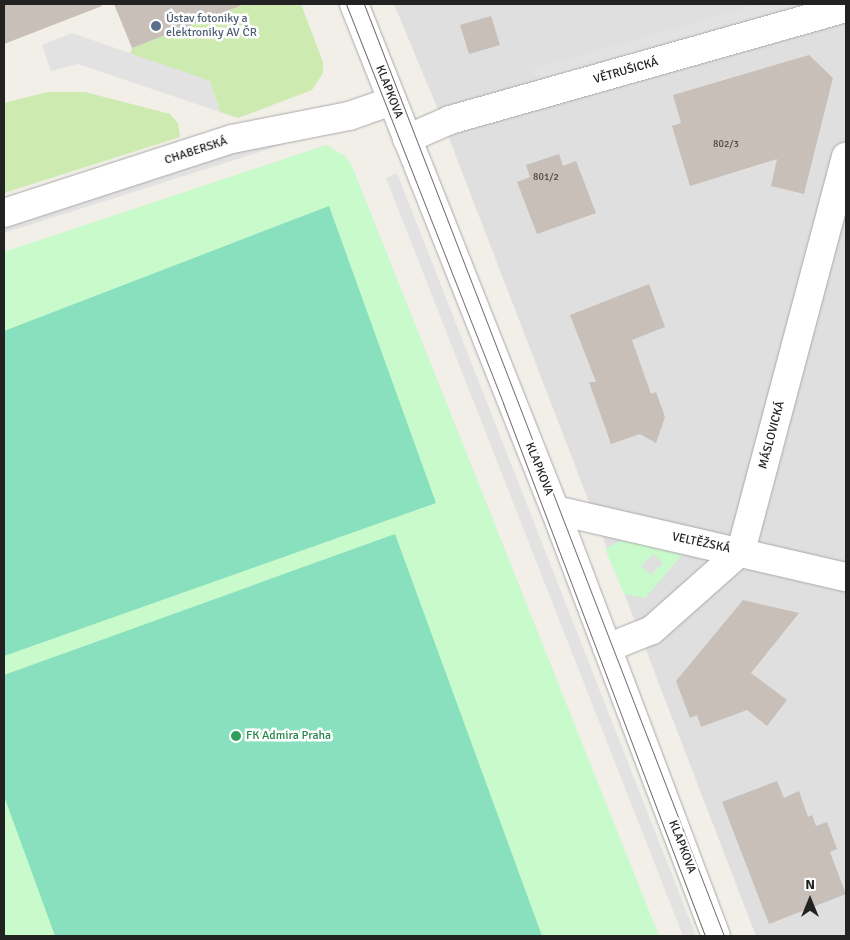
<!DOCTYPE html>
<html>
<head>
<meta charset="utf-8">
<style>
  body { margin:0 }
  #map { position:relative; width:850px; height:940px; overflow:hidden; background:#f2efe9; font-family:Signika,sans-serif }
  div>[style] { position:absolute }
  .residential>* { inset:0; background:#e0dfdf }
  .grass>* { inset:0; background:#cdebb0 }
  .park>* { inset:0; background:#c8facc }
  .pitch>* { inset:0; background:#88e0be }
  .parking>* { inset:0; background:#e2e2e2 }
  .building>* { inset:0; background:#c7bfb8 }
  .roads { filter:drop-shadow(0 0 1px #a9a9a9) drop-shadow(0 0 1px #a9a9a9) }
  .minor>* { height:28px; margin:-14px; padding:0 14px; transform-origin:14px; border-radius:14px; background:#fff }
  .tram>* { height:1px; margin:-0.5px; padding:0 0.5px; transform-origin:0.5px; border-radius:0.5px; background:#707070 }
  .dots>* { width:14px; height:14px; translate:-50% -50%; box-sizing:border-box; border:2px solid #fff; border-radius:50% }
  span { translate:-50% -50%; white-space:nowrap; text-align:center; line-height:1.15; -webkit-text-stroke:5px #fff; paint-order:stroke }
  .number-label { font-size:10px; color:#4b4948 }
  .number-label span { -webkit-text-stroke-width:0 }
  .service-label { font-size:12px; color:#4e5e75 }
  .left { translate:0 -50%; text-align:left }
  .street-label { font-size:12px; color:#222 }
  .leisure-label { font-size:12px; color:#27864d }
  .frame { position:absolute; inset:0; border:5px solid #222; pointer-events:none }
  .north { position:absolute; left:785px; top:875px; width:50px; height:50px; -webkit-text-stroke:4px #fff; paint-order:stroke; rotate:0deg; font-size:14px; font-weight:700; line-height:20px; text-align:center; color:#222 }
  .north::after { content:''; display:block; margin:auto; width:18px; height:22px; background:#222; clip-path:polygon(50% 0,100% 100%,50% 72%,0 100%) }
</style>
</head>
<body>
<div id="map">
  <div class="residential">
    <div style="clip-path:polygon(394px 4px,846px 4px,846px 936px,756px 936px,439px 112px)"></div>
  </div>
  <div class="grass">
    <div style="clip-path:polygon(245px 4px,301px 4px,323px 62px,323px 73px,312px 90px,238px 118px,220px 112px,210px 81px,130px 54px,132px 48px)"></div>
    <div style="clip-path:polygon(47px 92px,85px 92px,170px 114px,178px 123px,180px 137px,4px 193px,4px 103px)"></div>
  </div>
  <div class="park">
    <div style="clip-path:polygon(326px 145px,345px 156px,352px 166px,659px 936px,4px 936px,4px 252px)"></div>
    <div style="clip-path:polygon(evenodd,622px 540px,682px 555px,645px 598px,624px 594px,605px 549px,622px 540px,653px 554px,663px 563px,651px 575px,641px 566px,653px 554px)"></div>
  </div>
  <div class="pitch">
    <div style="clip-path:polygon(329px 206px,436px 503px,4px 656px,4px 331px)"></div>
    <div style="clip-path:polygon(395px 534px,542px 936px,55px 936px,4px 796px,4px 675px)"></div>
  </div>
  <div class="parking">
    <div style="clip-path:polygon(759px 4px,806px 4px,537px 82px,533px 69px)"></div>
    <div style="clip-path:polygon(72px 33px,210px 81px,220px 112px,78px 64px,51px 71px,42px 45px)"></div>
    <div style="clip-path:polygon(282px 133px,285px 144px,4px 233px,4px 221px)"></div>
    <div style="clip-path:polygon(397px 173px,696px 936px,683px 936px,386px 178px)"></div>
  </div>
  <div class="building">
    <div style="clip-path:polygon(4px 4px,101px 4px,102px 6px,4px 44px)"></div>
    <div style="clip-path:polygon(114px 4px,239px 4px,240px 6px,132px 48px)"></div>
    <div style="clip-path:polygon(491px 16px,500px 45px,469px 54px,460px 25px)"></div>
    <div style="clip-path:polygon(809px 55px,833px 78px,804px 194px,771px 186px,777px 159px,690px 186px,672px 126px,681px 123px,673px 95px)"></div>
    <div style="clip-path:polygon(559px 154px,563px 166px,576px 161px,596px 213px,537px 234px,517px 182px,530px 177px,526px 165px)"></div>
    <div style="clip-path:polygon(649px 284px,665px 327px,632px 340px,651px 394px,656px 392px,665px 417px,656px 443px,640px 434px,611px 444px,589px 382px,596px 382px,570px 315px)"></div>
    <div style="clip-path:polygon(743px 600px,799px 613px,751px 673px,787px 700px,767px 726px,747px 710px,701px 727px,697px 715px,690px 718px,676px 681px)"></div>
    <div style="clip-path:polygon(777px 781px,784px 798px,799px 791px,808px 817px,812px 815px,816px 826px,827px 822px,837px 849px,830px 852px,846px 894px,769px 924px,722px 802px)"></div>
  </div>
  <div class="roads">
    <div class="minor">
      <div style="left:354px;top:4px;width:544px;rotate:68.34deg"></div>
      <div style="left:555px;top:510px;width:455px;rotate:69.3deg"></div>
      <div style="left:407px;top:139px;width:47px;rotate:-23.8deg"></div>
      <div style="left:450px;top:120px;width:412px;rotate:-15.8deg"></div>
      <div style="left:4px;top:213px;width:240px;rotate:-18deg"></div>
      <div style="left:232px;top:139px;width:119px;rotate:-11.1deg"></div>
      <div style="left:349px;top:116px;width:46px;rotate:-19.2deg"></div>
      <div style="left:555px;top:510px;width:299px;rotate:13deg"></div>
      <div style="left:607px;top:648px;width:48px;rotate:-21.8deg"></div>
      <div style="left:652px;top:630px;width:119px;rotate:-41.6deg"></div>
      <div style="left:741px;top:551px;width:408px;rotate:-75.1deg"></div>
    </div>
  </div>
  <div class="tram">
    <div style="left:346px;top:4px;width:429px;rotate:68.5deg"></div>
    <div style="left:503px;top:403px;width:570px;rotate:69.24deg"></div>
    <div style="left:364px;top:4px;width:999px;rotate:68.88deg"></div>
  </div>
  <div class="dots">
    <div style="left:156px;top:26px;background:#5c6f8a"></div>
    <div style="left:236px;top:736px;background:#2e9e5b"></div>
  </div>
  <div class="number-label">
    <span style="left:726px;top:145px">802/3</span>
    <span style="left:546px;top:178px">801/2</span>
  </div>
  <div class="service-label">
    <span class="left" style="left:166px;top:26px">Ústav fotoniky a<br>elektroniky AV ČR</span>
  </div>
  <div class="street-label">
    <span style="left:626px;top:71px;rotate:-16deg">VĚTRUŠICKÁ</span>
    <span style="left:389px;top:92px;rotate:69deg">KLAPKOVA</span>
    <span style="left:196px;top:151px;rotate:-18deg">CHABERSKÁ</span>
    <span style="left:772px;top:435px;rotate:-75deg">MÁSLOVICKÁ</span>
    <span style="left:539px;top:469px;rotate:68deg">KLAPKOVA</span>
    <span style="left:701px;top:543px;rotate:12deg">VELTĚŽSKÁ</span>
    <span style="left:682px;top:847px;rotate:69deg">KLAPKOVA</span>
  </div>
  <div class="leisure-label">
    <span class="left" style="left:246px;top:736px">FK Admira Praha</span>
  </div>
  <div class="frame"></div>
  <div class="north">N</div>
</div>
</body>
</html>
